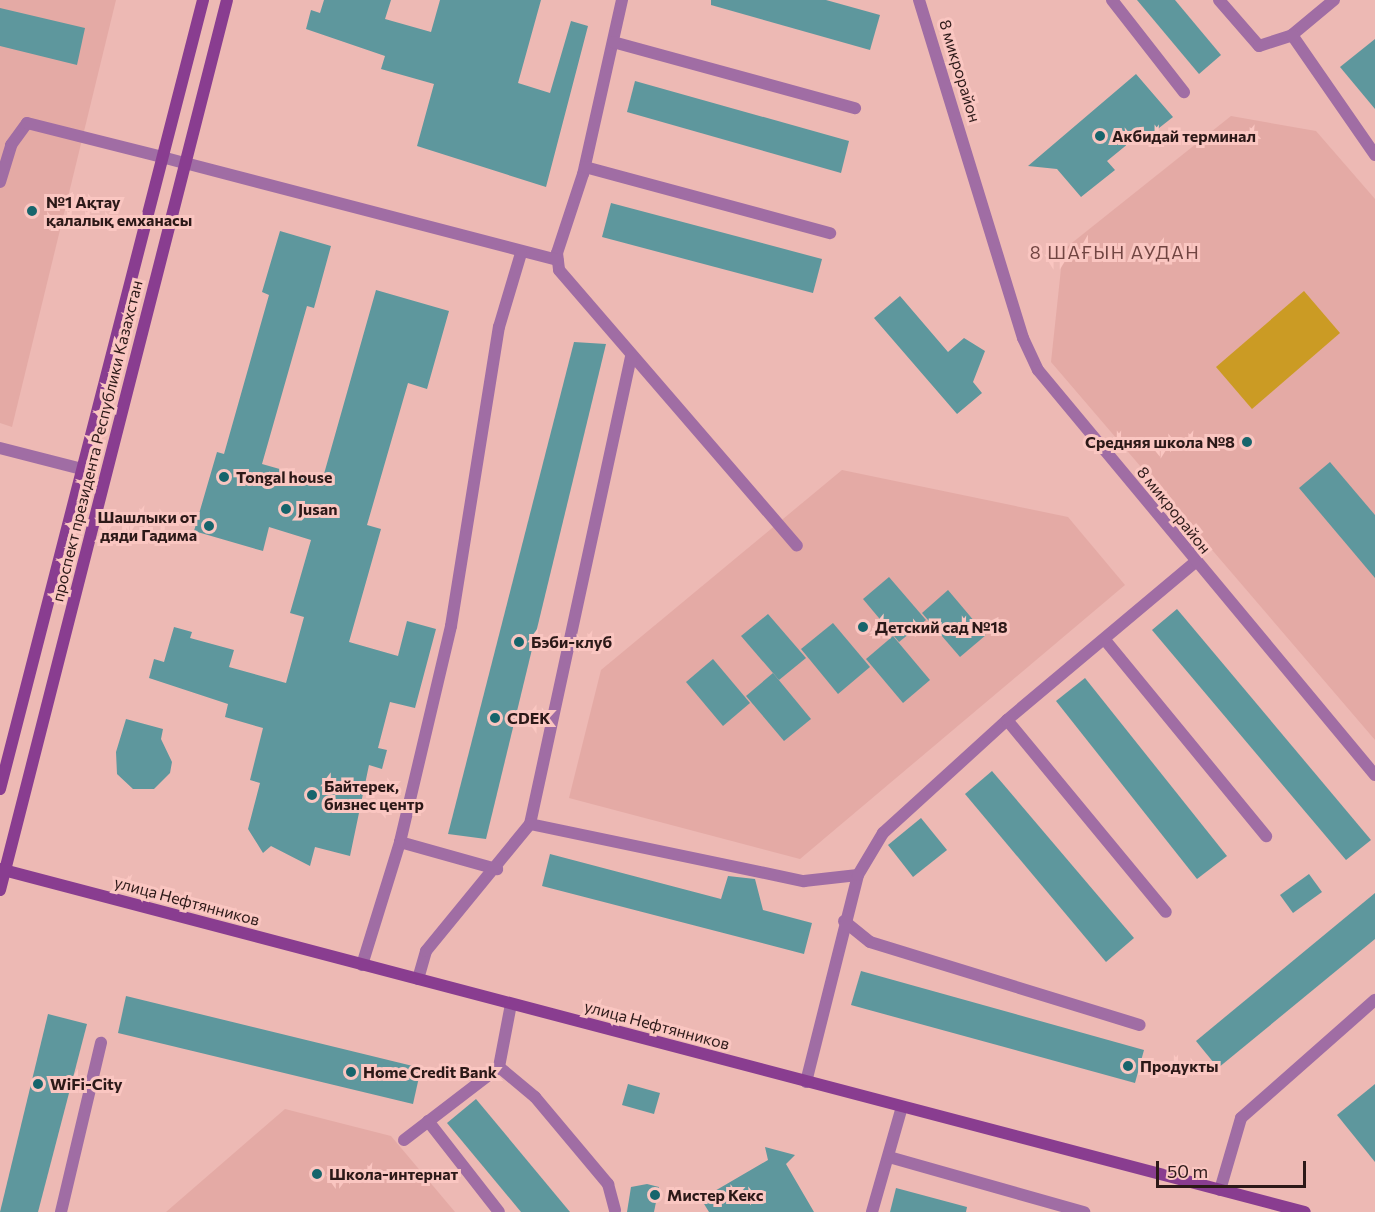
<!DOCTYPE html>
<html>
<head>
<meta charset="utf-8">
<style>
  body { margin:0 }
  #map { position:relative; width:1375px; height:1212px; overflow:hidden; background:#edb9b4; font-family:Commissioner,sans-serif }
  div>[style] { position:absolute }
  .built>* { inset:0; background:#e4aaa5 }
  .green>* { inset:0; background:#cb9b24 }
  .building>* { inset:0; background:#5e979d }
  .lane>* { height:12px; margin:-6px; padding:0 6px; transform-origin:6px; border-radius:6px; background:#a06da4 }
  .street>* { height:12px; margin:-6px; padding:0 6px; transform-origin:6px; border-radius:6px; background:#a06da4 }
  .secondary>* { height:12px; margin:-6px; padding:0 6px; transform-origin:6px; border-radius:6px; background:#893d90 }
  .dots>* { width:16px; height:16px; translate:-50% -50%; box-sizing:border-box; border:3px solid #fac6c1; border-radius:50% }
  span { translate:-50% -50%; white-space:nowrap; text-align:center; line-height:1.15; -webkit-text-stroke:6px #fac6c1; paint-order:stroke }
  .street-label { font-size:16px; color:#2c1918 }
  .poi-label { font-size:16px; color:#2c1918; font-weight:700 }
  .left { translate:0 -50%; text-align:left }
  .right { translate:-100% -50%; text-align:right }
  .neighbourhood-label { font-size:18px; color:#714542; letter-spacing:1.5px }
  .scale { position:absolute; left:1156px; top:1161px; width:150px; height:27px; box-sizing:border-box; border:3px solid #2c1918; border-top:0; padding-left:8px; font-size:18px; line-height:21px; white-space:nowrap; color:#2c1918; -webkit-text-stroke:4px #fac6c1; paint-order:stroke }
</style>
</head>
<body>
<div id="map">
  <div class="built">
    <div style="clip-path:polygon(0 0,116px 0,12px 427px,0 423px)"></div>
    <div style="clip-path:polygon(1231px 116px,1316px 131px,1375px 199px,1375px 740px,1051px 362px,1063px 250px)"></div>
    <div style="clip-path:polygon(842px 470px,1068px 517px,1125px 585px,800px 859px,569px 798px,601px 670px)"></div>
    <div style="clip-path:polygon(285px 1109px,391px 1136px,455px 1212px,166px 1212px)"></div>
  </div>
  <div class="green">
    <div style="clip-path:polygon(1304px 291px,1340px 333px,1252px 409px,1216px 367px)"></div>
  </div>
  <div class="building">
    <div style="clip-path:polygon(324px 0,391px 0,385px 19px,431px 32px,440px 0,541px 0,518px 83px,550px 93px,571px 21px,588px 26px,546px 187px,417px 146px,434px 84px,381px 69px,385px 56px,306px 29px,311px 10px,320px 13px)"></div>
    <div style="clip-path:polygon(711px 0,826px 0,880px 15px,870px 50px,711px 5px)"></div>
    <div style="clip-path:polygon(1137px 0,1175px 0,1221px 55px,1199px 74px)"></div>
    <div style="clip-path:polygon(0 8px,85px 28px,77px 65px,0 46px)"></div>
    <div style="clip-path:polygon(1375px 39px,1375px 109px,1340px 67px)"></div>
    <div style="clip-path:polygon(1136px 74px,1173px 117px,1145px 139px,1140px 134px,1107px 161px,1115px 170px,1081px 197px,1057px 169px,1028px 166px)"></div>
    <div style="clip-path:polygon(635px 81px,849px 141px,841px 173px,627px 112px)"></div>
    <div style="clip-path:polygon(611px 203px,822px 259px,813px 293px,602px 237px)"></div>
    <div style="clip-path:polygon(280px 231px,331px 246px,314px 308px,307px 306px,262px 464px,322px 481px,376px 290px,449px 311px,427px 389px,408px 383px,367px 525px,381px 529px,349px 642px,398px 656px,407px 621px,436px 629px,415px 708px,390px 702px,378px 748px,387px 750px,382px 769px,369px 765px,350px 856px,315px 847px,310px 866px,271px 846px,263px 853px,248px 829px,260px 783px,250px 780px,263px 728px,225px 717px,228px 704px,149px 678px,154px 659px,164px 662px,174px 627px,192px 632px,190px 638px,234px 650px,229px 667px,286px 683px,304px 617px,290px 613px,311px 540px,269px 527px,263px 551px,194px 531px,217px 452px,224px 454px,269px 295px,262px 292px)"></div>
    <div style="clip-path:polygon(900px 296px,948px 352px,964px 338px,985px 351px,973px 382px,982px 393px,957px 414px,874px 318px)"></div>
    <div style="clip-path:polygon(574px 342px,606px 344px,486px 839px,448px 834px)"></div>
    <div style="clip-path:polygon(1330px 462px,1375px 515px,1375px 578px,1299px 488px)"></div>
    <div style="clip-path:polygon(889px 577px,926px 620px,899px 642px,863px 599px)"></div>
    <div style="clip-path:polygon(948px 590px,986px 635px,960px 657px,922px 613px)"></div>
    <div style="clip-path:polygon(1177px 609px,1371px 840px,1346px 860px,1152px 630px)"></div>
    <div style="clip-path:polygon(768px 614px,806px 658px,779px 680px,741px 636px)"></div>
    <div style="clip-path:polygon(833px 623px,870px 667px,838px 694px,801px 649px)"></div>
    <div style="clip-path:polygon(893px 636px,930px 680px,903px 703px,866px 659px)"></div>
    <div style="clip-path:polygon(713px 659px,750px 703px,723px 726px,686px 682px)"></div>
    <div style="clip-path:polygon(773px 673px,811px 719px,784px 741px,746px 696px)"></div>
    <div style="clip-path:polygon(1085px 678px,1227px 856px,1197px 879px,1056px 701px)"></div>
    <div style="clip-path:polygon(126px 719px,163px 729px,161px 739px,172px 762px,170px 773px,154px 789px,133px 789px,117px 774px,116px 752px)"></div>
    <div style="clip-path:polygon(992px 771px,1134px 938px,1106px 962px,965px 794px)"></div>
    <div style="clip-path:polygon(921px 818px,947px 850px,913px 877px,888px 845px)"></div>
    <div style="clip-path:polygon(550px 854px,721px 899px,728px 876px,755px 879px,763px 910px,812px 923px,804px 954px,542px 886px)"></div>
    <div style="clip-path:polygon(1309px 874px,1322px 892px,1293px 913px,1280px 895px)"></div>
    <div style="clip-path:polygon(1375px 893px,1375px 939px,1218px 1068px,1196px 1041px)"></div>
    <div style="clip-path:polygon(861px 971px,1144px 1050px,1135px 1083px,851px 1005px)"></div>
    <div style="clip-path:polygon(126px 996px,421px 1068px,413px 1104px,118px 1033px)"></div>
    <div style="clip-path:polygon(48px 1014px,87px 1024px,38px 1212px,0 1212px)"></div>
    <div style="clip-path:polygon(628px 1084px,660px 1093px,654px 1114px,622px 1105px)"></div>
    <div style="clip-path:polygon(1375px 1084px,1375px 1162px,1337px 1115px)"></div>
    <div style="clip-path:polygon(476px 1099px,570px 1212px,521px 1212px,447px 1123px)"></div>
    <div style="clip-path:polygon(765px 1147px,795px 1155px,786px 1164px,814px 1212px,709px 1212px,701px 1199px,768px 1160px)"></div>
    <div style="clip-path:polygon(647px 1184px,659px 1187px,654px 1212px,627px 1212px,631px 1187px)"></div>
    <div style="clip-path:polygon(896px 1188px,967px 1207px,966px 1212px,890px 1212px)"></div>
  </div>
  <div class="lane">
    <div style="left:622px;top:0;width:178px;rotate:102.6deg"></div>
    <div style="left:583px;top:174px;width:83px;rotate:108.2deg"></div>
    <div style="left:557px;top:253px;width:17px;rotate:83deg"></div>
    <div style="left:559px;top:270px;width:364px;rotate:49.2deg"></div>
    <div style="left:1112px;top:0;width:117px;rotate:52deg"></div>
    <div style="left:1219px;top:0;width:61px;rotate:49deg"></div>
    <div style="left:1259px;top:46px;width:35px;rotate:-18deg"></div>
    <div style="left:1334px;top:0;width:55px;rotate:140.2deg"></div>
    <div style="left:1292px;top:35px;width:146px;rotate:55.3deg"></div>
    <div style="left:613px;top:42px;width:251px;rotate:15.3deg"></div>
    <div style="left:185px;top:163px;width:385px;rotate:14.6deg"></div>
    <div style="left:585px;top:167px;width:254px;rotate:15.1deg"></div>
    <div style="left:0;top:182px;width:39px;rotate:-73deg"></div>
    <div style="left:11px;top:145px;width:27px;rotate:-54deg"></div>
    <div style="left:27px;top:123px;width:139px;rotate:14.1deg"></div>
    <div style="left:0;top:448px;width:85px;rotate:14.4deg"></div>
    <div style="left:1105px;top:640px;width:254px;rotate:50.6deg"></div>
    <div style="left:1007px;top:720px;width:249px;rotate:50.4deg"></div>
    <div style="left:530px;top:824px;width:479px;rotate:-77.8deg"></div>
    <div style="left:400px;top:842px;width:101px;rotate:15.6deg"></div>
    <div style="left:844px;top:921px;width:33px;rotate:39deg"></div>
    <div style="left:870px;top:942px;width:282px;rotate:17.1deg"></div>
    <div style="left:362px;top:965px;width:129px;rotate:-72.8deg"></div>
    <div style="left:400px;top:842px;width:222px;rotate:-76.7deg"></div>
    <div style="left:451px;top:626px;width:303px;rotate:-80.9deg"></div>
    <div style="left:499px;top:327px;width:77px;rotate:-73.4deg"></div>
    <div style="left:418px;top:979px;width:29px;rotate:-74deg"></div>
    <div style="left:426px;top:951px;width:164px;rotate:-50.7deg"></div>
    <div style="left:530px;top:824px;width:280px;rotate:11.8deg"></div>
    <div style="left:804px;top:881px;width:54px;rotate:-6.3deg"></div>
    <div style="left:511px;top:1004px;width:64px;rotate:100.8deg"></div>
    <div style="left:499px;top:1067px;width:47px;rotate:39.8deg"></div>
    <div style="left:535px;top:1097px;width:114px;rotate:50deg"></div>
    <div style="left:608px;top:1184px;width:27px;rotate:75deg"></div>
    <div style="left:806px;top:1082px;width:213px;rotate:-75.9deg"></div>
    <div style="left:858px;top:875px;width:49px;rotate:-59.2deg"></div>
    <div style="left:883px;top:833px;width:168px;rotate:-42.3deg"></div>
    <div style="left:1007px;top:720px;width:246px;rotate:-40deg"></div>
    <div style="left:428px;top:1121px;width:115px;rotate:52deg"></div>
    <div style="left:404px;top:1140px;width:120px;rotate:-37.5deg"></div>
    <div style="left:889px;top:1157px;width:203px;rotate:15.8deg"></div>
    <div style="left:61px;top:1212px;width:174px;rotate:-76.7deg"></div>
    <div style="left:872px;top:1212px;width:109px;rotate:-74.1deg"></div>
  </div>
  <div class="street">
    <div style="left:919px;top:0;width:354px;rotate:72.9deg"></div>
    <div style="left:1023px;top:338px;width:35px;rotate:65deg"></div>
    <div style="left:1038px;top:370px;width:527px;rotate:50.24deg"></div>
    <div style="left:162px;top:157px;width:24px;rotate:15deg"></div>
    <div style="left:1220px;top:1190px;width:75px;rotate:-73.7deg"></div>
    <div style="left:1241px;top:1118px;width:179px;rotate:-41.4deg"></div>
  </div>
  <div class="secondary">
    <div style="left:0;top:789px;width:815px;rotate:-75.57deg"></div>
    <div style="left:0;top:869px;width:1349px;rotate:14.73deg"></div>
    <div style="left:0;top:890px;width:918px;rotate:-75.69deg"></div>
  </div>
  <div class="dots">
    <div style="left:1100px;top:136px;background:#17656c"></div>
    <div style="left:32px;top:211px;background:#17656c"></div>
    <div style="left:1247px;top:442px;background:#17656c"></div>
    <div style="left:224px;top:477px;background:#17656c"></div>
    <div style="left:286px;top:509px;background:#17656c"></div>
    <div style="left:209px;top:526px;background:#17656c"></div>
    <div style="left:863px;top:627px;background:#17656c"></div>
    <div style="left:519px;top:642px;background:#17656c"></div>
    <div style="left:495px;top:718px;background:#17656c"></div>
    <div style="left:312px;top:795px;background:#17656c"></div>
    <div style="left:1128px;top:1066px;background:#17656c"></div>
    <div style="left:351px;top:1072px;background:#17656c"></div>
    <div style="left:38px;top:1084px;background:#17656c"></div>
    <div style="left:317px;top:1174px;background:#17656c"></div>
    <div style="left:655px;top:1195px;background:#17656c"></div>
  </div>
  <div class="street-label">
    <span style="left:960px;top:71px;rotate:73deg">8 микрорайон</span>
    <span style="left:97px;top:441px;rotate:-76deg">проспект президента Республики Казахстан</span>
    <span style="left:1174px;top:510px;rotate:51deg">8 микрорайон</span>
    <span style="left:187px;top:901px;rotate:15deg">улица Нефтянников</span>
    <span style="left:657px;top:1025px;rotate:15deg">улица Нефтянников</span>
  </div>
  <div class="poi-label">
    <span class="left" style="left:1112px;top:136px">Акбидай терминал</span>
    <span class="left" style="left:46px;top:211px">№1 Ақтау<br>қалалық емханасы</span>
    <span class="right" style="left:1235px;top:442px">Средняя школа №8</span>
    <span class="left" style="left:236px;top:477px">Tongal house</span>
    <span class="left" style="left:298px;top:509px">Jusan</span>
    <span class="right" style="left:197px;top:526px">Шашлыки от<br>дяди Гадима</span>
    <span class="left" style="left:875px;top:627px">Детский сад №18</span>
    <span class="left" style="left:531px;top:642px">Бэби-клуб</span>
    <span class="left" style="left:507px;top:718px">CDEK</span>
    <span class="left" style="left:324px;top:795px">Байтерек,<br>бизнес центр</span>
    <span class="left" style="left:1140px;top:1066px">Продукты</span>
    <span class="left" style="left:363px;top:1072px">Home Credit Bank</span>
    <span class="left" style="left:50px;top:1084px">WiFi-City</span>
    <span class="left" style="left:329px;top:1174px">Школа-интернат</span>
    <span class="left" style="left:667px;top:1195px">Мистер Кекс</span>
  </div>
  <div class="neighbourhood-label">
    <span style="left:1115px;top:252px">8 ШАҒЫН АУДАН</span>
  </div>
  <div class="scale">50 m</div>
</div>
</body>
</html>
